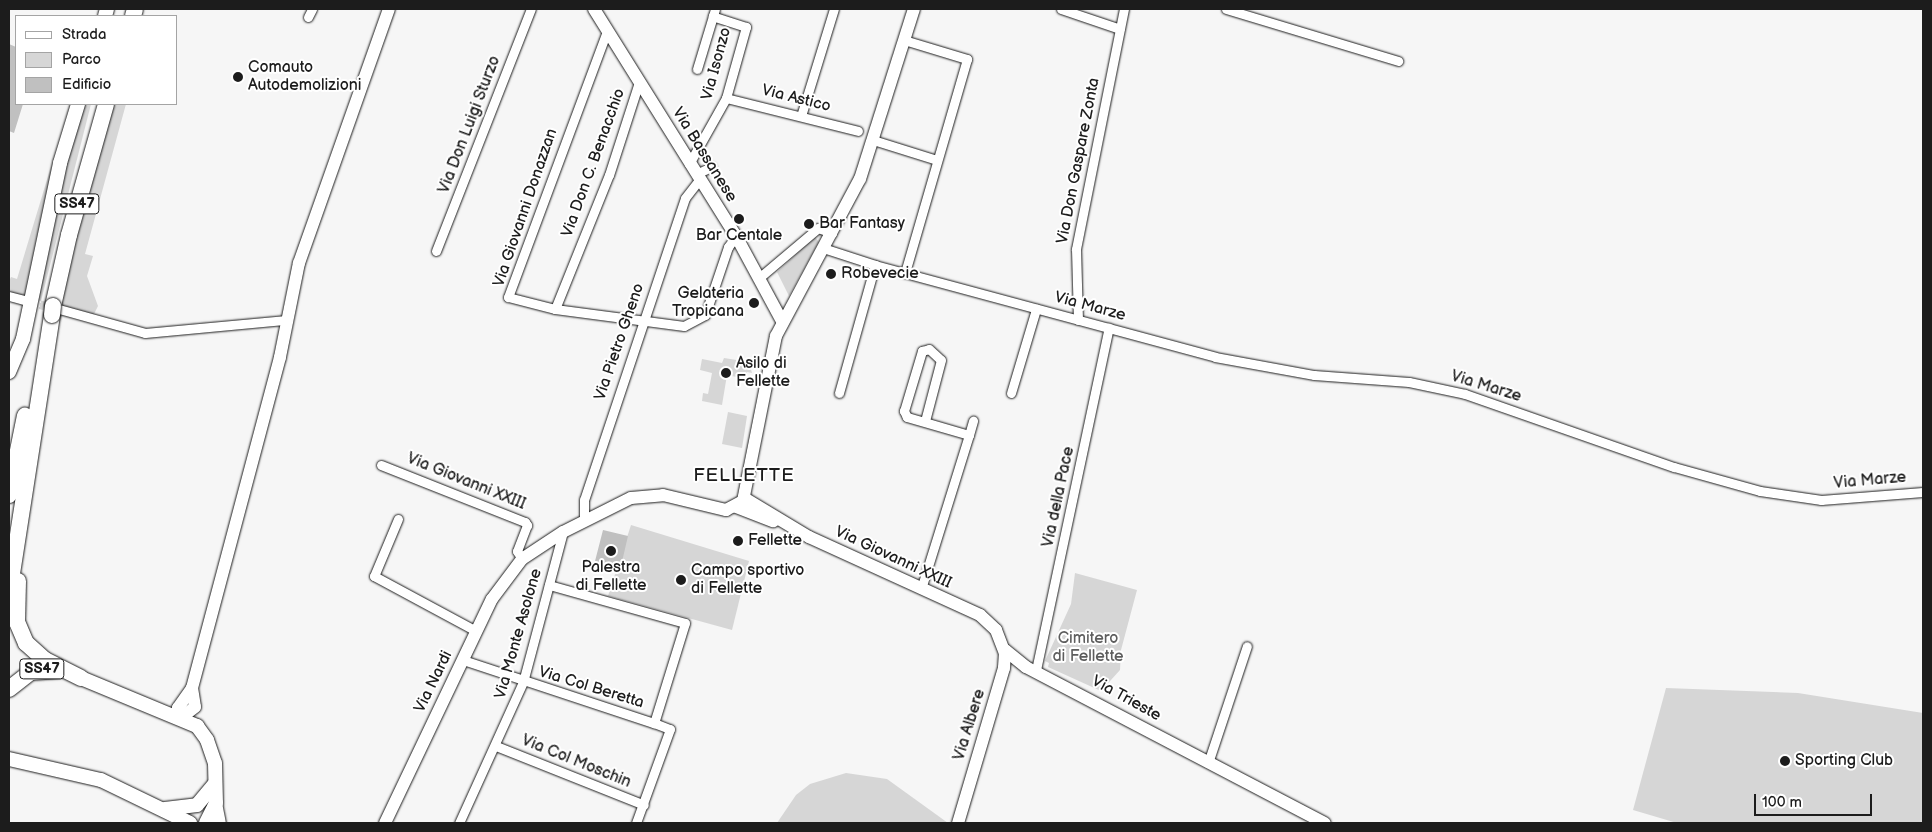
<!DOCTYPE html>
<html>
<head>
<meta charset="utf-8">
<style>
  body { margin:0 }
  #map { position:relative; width:1932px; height:832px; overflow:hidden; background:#f6f6f6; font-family:"Balsamiq Sans",sans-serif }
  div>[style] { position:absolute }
  .green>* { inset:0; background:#d6d6d6 }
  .building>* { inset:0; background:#c0c0c0 }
  .street-tunnel>* { height:9px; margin-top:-4.5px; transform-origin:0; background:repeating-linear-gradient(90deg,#d5d5d5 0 9px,transparent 0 13.5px) }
  .roads { filter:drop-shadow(0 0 1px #1c1c1c) drop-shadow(0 0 1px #1c1c1c) }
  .street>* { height:9px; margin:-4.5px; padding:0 4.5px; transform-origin:4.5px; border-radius:4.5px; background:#fff }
  .secondary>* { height:12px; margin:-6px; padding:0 6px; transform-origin:6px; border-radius:6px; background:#fff }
  .primary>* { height:14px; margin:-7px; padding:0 7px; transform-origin:7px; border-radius:7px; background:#fff }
  .highway>* { height:16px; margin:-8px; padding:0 8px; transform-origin:8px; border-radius:8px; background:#fff }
  .bridges { filter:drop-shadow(0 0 1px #1c1c1c) drop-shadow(0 0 1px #1c1c1c) }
  .highway-bridge>* { height:16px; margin:-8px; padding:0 8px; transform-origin:8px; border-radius:8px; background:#fff }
  .dots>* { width:14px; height:14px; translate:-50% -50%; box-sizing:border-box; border:2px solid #fff; border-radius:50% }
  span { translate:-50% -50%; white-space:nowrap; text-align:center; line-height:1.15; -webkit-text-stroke:4px #fff; paint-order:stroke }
  .shield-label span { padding:1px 4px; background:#fff; border:1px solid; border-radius:4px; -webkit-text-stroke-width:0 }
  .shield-label { font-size:15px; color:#1c1c1c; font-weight:700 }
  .street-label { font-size:16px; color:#1c1c1c }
  .poi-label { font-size:16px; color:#1c1c1c }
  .left { translate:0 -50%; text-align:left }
  .right { translate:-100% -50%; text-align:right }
  .park-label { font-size:16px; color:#5d5d5d }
  .quarter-label { font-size:19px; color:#1c1c1c; letter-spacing:1px }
  .frame { position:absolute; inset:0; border:10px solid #1c1c1c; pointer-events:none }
  .legend { position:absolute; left:15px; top:15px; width:162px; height:90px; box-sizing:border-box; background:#fff; border:1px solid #a4a4a4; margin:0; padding:6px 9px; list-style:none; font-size:15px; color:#1c1c1c }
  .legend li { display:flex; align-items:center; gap:10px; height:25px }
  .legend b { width:25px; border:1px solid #a4a4a4 }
  .scale { position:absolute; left:1754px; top:794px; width:118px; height:22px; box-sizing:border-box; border:2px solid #1c1c1c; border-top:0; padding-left:6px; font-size:15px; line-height:18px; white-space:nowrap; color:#1c1c1c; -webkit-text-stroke:4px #fff; paint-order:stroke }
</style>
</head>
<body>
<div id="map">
  <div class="green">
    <div style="clip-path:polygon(82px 104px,91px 104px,41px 301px,34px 299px)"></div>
    <div style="clip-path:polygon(110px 104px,126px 104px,85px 254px,93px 256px,87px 276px,98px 306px,92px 318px,59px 307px)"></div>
    <div style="clip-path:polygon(52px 163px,50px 185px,25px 298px,9px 293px,9px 281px,11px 277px,17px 279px)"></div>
    <div style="clip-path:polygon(815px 237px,819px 242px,789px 296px,777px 272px)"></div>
    <div style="clip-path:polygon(724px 358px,749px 362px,752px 373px,747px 372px,746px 379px,727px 375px,722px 405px,702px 401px,703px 393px,708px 394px,712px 373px,700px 370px,702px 359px,722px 363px)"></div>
    <div style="clip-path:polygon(728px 412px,747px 416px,742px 448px,722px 444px)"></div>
    <div style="clip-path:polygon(631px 525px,749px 561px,732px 630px,608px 596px)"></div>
    <div style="clip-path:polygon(1075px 573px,1137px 590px,1121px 650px,1120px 670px,1101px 691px,1048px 667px,1049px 663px,1045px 661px,1071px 604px)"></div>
    <div style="clip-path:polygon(1666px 688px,1798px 693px,1923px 713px,1923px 823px,1677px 823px,1633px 810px)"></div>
    <div style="clip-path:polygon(846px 773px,887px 779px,948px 823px,777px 823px,796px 795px,810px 784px)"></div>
  </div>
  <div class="building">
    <div style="clip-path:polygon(9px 44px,16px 47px,16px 104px,23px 104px,14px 133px,9px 131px)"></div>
    <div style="clip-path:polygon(603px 530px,628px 536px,621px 566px,617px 565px,616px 570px,594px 565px)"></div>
  </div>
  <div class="street-tunnel">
    <div style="left:27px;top:301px;width:30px;rotate:14deg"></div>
  </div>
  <div class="roads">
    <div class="street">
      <div style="left:1061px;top:9px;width:62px;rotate:18.7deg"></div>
      <div style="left:1226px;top:9px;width:180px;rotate:16.8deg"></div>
      <div style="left:308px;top:17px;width:9px;rotate:-63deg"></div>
      <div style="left:607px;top:31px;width:284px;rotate:110.4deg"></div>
      <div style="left:508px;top:297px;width:49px;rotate:14.3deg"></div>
      <div style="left:555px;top:309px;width:130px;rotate:7.5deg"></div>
      <div style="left:684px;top:326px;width:24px;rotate:-28deg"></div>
      <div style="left:705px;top:315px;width:72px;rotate:-71.3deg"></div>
      <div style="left:728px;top:247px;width:14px;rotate:-54deg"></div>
      <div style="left:904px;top:40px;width:66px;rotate:16.8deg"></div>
      <div style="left:967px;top:59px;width:223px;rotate:106.2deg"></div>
      <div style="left:697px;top:69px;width:55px;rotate:-73.2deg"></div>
      <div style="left:726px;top:98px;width:136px;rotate:14deg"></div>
      <div style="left:801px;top:116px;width:112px;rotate:-72.9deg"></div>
      <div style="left:873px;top:140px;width:67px;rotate:17.4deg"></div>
      <div style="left:689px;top:164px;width:76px;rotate:-60.7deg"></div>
      <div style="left:726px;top:98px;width:74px;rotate:-74.3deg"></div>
      <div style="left:746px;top:27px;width:35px;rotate:-162deg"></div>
      <div style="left:713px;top:16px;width:7px;rotate:-74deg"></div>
      <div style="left:696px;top:174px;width:17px;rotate:-25deg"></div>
      <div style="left:823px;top:248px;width:55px;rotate:18.1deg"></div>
      <div style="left:875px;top:265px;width:352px;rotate:15.1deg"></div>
      <div style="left:1215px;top:357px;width:101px;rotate:10.3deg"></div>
      <div style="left:1314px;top:375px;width:95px;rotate:4.2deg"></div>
      <div style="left:1409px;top:382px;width:57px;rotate:12.1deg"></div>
      <div style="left:1465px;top:394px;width:221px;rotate:19.3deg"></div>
      <div style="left:1674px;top:467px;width:89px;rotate:15.6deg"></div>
      <div style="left:1760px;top:491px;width:62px;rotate:8.4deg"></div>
      <div style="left:1821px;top:500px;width:102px;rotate:-4.5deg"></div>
      <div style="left:436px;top:251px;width:260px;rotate:-68.6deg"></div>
      <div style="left:760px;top:277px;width:76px;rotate:-40.2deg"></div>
      <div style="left:818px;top:228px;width:15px;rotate:20deg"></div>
      <div style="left:9px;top:296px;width:16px;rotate:15deg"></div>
      <div style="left:59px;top:309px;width:89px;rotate:15.6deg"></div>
      <div style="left:145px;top:333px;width:142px;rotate:-5.3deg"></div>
      <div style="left:555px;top:309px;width:144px;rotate:-68.1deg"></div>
      <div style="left:609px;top:175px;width:98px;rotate:-72.1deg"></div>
      <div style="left:1078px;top:320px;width:71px;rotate:-91.6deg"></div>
      <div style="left:1076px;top:249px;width:245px;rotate:-78.7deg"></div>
      <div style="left:839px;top:393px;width:133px;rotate:-74.3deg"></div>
      <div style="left:1011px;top:393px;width:88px;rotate:-73.4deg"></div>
      <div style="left:969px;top:435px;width:15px;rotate:-74deg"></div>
      <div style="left:381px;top:465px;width:155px;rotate:21.6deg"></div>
      <div style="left:525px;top:522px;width:4px;rotate:56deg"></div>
      <div style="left:527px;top:525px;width:28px;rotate:111deg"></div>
      <div style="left:517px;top:551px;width:9px;rotate:58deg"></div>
      <div style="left:398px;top:519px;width:62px;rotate:112.8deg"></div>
      <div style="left:374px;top:576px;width:116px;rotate:28.3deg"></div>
      <div style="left:584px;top:521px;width:21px;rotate:-90deg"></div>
      <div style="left:584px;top:500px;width:318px;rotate:-71.5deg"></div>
      <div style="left:685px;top:198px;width:24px;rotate:-52deg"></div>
      <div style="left:549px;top:585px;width:141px;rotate:15.6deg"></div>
      <div style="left:685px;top:623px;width:105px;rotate:107.2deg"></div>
      <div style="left:654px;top:723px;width:17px;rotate:21deg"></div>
      <div style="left:670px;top:729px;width:100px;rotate:109.9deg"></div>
      <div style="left:921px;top:589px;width:161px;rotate:-72.7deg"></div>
      <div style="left:969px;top:435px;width:65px;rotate:-163.8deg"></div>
      <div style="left:907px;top:417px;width:7px;rotate:-117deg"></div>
      <div style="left:904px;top:411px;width:63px;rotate:-73.3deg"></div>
      <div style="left:922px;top:351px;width:7px;rotate:-16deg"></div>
      <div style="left:929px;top:349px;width:16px;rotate:43deg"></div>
      <div style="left:941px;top:360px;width:63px;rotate:104.7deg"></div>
      <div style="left:463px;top:660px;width:201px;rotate:18.3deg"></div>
      <div style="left:1036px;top:670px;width:350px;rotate:-78deg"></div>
      <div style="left:496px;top:746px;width:159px;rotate:21.7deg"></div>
      <div style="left:1208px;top:763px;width:123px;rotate:-71.6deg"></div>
      <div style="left:459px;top:823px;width:155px;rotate:-65.6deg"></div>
      <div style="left:523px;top:682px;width:155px;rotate:-75.1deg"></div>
    </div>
    <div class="secondary">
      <div style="left:594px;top:9px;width:268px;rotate:58deg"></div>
      <div style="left:736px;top:236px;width:97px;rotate:61.6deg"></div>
      <div style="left:744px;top:498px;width:76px;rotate:31deg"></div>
      <div style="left:809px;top:537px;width:188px;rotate:24.5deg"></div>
      <div style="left:980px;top:615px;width:22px;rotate:43deg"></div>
      <div style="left:996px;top:630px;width:25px;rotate:69deg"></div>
      <div style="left:1005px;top:653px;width:15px;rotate:94deg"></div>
      <div style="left:1004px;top:668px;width:162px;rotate:106.5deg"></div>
      <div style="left:736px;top:507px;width:40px;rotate:21deg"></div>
      <div style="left:1005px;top:650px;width:27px;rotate:39deg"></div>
      <div style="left:1026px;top:667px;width:337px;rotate:27.6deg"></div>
      <div style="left:192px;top:688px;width:19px;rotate:81deg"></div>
      <div style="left:195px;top:707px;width:16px;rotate:142deg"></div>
      <div style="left:182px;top:717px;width:10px;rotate:-114deg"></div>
      <div style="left:178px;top:708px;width:24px;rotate:-55deg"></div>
      <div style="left:192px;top:688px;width:342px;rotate:-75.1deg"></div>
      <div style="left:280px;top:357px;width:96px;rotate:-78.6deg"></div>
      <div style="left:299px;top:263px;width:269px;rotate:-70.5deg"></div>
      <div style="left:216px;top:803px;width:20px;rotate:79deg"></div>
      <div style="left:385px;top:823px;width:248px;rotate:-64.5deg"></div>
      <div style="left:492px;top:599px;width:50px;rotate:-53.1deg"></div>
      <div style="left:522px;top:559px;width:49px;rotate:-33.4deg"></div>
      <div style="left:563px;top:532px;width:76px;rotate:-26.6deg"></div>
      <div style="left:631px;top:498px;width:32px;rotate:-5deg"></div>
      <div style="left:663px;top:495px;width:65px;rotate:13.4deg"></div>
      <div style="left:726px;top:510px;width:19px;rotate:-28deg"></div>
      <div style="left:743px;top:501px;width:168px;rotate:-78.7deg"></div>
      <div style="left:776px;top:336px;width:178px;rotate:-61.9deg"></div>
      <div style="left:860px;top:179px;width:178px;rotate:-72.4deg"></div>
    </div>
    <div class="primary">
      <div style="left:105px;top:16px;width:7px;rotate:-74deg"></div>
      <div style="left:9px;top:372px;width:36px;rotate:-67deg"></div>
      <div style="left:23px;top:339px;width:180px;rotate:-78.1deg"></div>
      <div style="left:60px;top:163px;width:62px;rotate:-73deg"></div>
      <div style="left:81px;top:678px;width:126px;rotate:22.5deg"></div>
      <div style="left:197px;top:726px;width:17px;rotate:54deg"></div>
      <div style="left:207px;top:740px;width:24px;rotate:71deg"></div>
      <div style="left:215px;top:763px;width:40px;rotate:88.6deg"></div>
      <div style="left:216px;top:803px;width:22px;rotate:117deg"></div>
      <div style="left:9px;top:759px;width:94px;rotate:12.9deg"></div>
      <div style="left:101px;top:780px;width:99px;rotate:25.8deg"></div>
      <div style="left:165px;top:809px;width:32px;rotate:-7deg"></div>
      <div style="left:197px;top:805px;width:26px;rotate:-50deg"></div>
    </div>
    <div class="highway">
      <div style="left:133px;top:16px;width:7px;rotate:-74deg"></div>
      <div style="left:53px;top:306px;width:73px;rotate:-77.3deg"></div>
      <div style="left:69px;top:235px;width:136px;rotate:-74.2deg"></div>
      <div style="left:9px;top:495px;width:81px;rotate:-78.6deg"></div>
      <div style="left:18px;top:581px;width:41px;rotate:91.4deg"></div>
      <div style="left:17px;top:622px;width:23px;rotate:67deg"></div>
      <div style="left:26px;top:643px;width:25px;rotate:42deg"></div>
      <div style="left:45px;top:660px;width:40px;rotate:26.6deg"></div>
      <div style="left:9px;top:593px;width:281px;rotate:-81.2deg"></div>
      <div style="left:9px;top:689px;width:28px;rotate:-38deg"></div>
      <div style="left:31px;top:672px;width:29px;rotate:-4deg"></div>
    </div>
  </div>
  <div class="bridges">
    <div class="highway-bridge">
      <div style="left:52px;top:315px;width:9px;rotate:-84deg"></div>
    </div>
  </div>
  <div class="dots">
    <div style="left:238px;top:77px;background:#1c1c1c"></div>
    <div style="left:739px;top:219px;background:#1c1c1c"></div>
    <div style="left:809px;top:224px;background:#1c1c1c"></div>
    <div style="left:831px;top:274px;background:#1c1c1c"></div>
    <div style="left:754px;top:303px;background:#1c1c1c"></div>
    <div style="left:726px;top:373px;background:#1c1c1c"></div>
    <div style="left:738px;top:541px;background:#1c1c1c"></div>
    <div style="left:611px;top:551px;background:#1c1c1c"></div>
    <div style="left:681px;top:580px;background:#1c1c1c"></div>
    <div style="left:1785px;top:761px;background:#1c1c1c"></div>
  </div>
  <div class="shield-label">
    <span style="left:77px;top:204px">SS47</span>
    <span style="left:42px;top:669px">SS47</span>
  </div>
  <div class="street-label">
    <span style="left:717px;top:64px;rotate:-75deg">Via Isonzo</span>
    <span style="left:796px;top:99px;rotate:14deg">Via Astico</span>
    <span style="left:470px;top:125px;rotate:-69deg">Via Don Luigi Sturzo</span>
    <span style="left:704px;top:155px;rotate:58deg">Via Bassanese</span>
    <span style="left:1079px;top:161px;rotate:-79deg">Via Don Gaspare Zonta</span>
    <span style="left:594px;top:163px;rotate:-70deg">Via Don C. Benacchio</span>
    <span style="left:526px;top:208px;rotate:-71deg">Via Giovanni Donazzan</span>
    <span style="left:1090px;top:307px;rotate:15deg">Via Marze</span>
    <span style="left:620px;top:342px;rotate:-71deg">Via Pietro Gheno</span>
    <span style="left:1486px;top:387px;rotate:17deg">Via Marze</span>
    <span style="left:1870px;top:481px;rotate:-5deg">Via Marze</span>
    <span style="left:466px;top:482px;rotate:22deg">Via Giovanni XXIII</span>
    <span style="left:1059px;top:497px;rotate:-78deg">Via della Pace</span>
    <span style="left:893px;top:558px;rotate:25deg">Via Giovanni XXIII</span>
    <span style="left:519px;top:634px;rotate:-74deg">Via Monte Asolone</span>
    <span style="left:434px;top:682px;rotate:-64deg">Via Nardi</span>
    <span style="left:591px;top:688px;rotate:17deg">Via Col Beretta</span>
    <span style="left:1126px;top:699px;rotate:29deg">Via Trieste</span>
    <span style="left:970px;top:725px;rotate:-73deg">Via Albere</span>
    <span style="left:576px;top:762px;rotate:22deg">Via Col Moschin</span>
  </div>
  <div class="poi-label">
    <span class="left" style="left:248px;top:77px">Comauto<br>Autodemolizioni</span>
    <span class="left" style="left:819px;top:224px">Bar Fantasy</span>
    <span style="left:739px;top:236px">Bar Centale</span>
    <span class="left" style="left:841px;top:274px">Robevecie</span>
    <span class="right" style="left:744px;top:303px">Gelateria<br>Tropicana</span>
    <span class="left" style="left:736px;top:373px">Asilo di<br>Fellette</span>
    <span class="left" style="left:748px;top:541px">Fellette</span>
    <span style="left:611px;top:577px">Palestra<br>di Fellette</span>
    <span class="left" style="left:691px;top:580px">Campo sportivo<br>di Fellette</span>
    <span class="left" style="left:1795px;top:761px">Sporting Club</span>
  </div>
  <div class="park-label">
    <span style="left:1088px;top:648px">Cimitero<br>di Fellette</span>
  </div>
  <div class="quarter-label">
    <span style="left:744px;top:476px">FELLETTE</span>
  </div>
  <div class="frame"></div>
  <ul class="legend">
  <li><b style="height:6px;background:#fff"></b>Strada</li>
  <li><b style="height:14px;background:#d6d6d6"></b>Parco</li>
  <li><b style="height:14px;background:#c0c0c0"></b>Edificio</li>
  </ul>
  <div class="scale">100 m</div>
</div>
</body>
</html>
